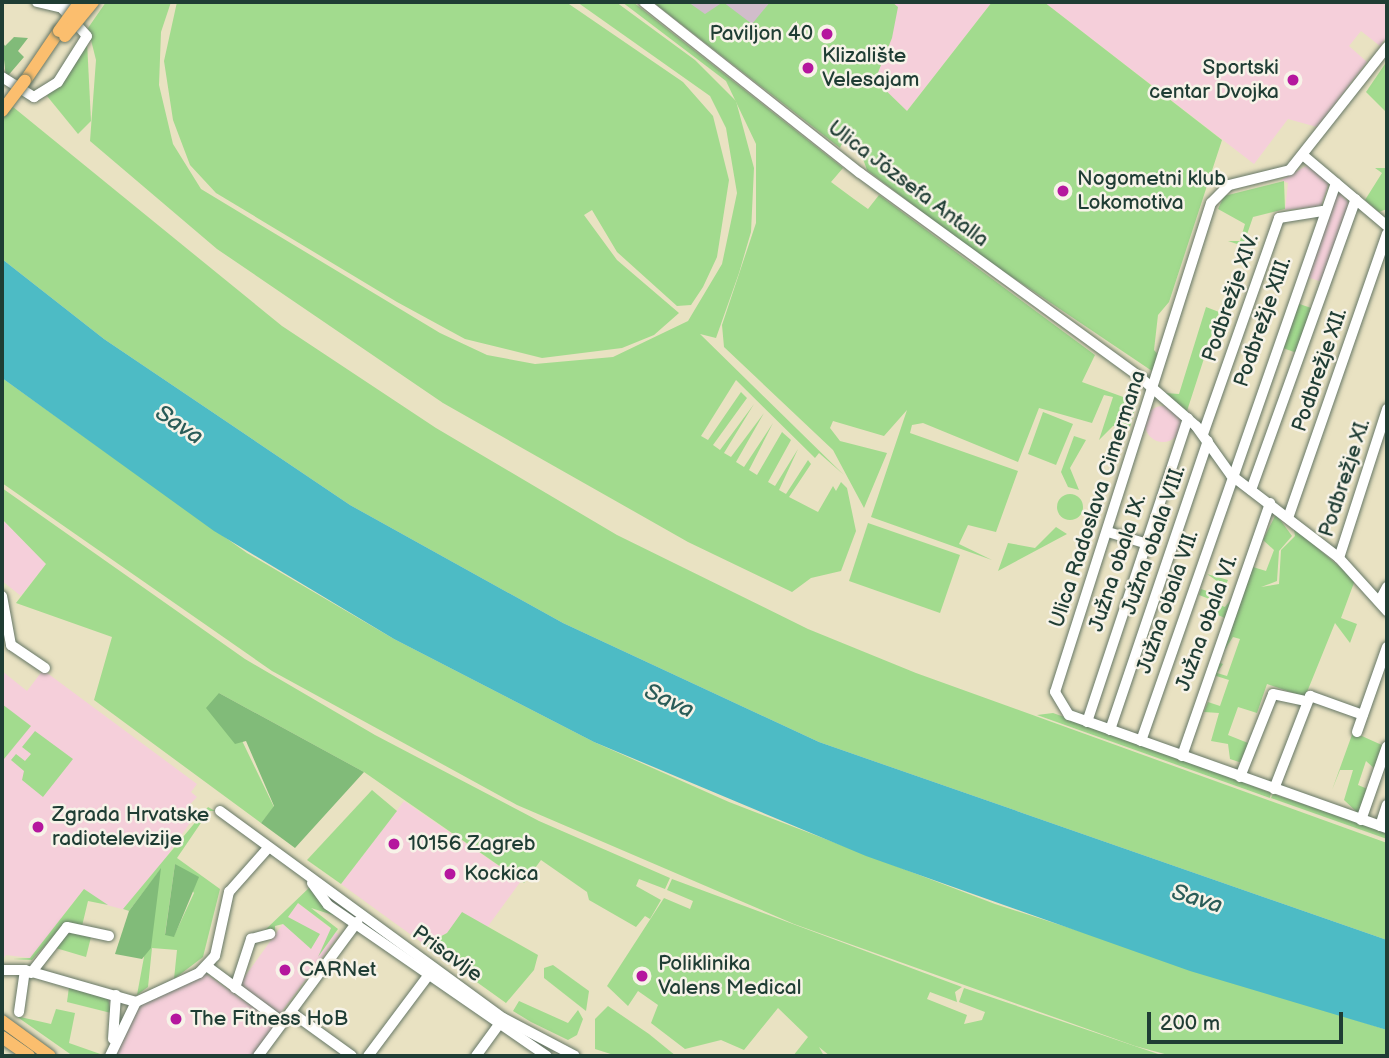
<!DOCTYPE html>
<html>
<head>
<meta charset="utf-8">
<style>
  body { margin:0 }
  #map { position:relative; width:1389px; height:1058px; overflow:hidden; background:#e9e2c2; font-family:"Balsamiq Sans",sans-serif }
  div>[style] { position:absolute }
  .built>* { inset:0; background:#f5cfda }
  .round { border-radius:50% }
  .industrial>* { inset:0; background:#d1bdcb }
  .green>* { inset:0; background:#a2db8e }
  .forest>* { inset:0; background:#81bb79 }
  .water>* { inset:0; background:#4dbbc5 }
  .roads { filter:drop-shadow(0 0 2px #676) drop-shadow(0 0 2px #676) }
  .minor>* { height:10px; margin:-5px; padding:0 5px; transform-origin:5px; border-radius:5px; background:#fff }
  .major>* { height:12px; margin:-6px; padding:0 6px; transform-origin:6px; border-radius:6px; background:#fbbe6e }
  .bridges { filter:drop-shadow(0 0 2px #676) drop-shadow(0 0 2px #676) }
  .major-bridge>* { height:12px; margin:-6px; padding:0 6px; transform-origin:6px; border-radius:6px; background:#fbbe6e }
  .dots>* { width:19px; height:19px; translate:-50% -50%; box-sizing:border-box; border:4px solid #f7f3e8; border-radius:50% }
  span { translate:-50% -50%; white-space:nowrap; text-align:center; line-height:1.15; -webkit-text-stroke:5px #f7f3e8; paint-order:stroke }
  .poi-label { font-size:21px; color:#1f3d34 }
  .right { translate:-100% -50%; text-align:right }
  .left { translate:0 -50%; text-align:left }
  .street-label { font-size:21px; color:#1f3d34 }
  .water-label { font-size:23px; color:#2a5c58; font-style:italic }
  .frame { position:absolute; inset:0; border:4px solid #1f3d34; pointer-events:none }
  .scale { position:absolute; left:1147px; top:1012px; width:196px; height:32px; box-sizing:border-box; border:4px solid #1f3d34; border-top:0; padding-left:9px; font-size:21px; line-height:24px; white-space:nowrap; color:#1f3d34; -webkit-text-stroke:5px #f7f3e8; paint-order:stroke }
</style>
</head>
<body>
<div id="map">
  <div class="built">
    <div style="clip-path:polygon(656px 2px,992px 2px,907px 111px,876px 81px,840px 145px)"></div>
    <div style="clip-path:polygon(1044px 2px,1387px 2px,1387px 36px,1380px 46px,1361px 31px,1349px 46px,1367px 62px,1317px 127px,1288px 119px,1254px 164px)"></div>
    <div style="clip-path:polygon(1308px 165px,1329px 182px,1321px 206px,1285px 210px,1288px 183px,1281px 180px)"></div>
    <div style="clip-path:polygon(1337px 190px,1349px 203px,1322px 282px,1304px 276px)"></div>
    <div class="round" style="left:1145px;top:406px;width:36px;height:36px"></div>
    <div style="clip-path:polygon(2px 519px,46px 564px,21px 596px,2px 581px)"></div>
    <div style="clip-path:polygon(43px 670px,197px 784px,191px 792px,197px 797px,183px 812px,192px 820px,129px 911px,103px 904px,84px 889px,30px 958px,6px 955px,2px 961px,2px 671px,27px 691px)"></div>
    <div style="clip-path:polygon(404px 801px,521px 881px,486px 929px,447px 933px,425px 945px,341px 884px)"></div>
    <div style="clip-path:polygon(298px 903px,339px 935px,279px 1015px,238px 986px)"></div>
    <div style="clip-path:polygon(205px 973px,276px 1023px,253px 1056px,113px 1056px,144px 998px)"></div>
  </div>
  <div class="industrial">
    <div style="clip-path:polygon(656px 2px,770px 2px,727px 58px)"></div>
  </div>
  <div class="green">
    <div style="clip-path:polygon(106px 2px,171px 2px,161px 32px,159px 85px,173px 144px,201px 189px,440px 333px,487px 355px,535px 364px,613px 357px,688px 321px,722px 264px,737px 193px,726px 128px,710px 96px,577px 2px,616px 2px,695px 60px,736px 101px,754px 168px,751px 232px,739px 273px,716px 338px,700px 334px,844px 475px,819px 453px,815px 458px,736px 380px,701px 436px,708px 440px,741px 392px,747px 398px,713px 445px,720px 450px,754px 404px,724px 453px,731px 457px,764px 413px,736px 462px,744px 467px,773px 423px,749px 470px,757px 475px,782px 432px,791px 440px,768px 482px,775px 486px,798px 449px,779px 490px,786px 494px,808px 460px,811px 464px,789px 497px,818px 512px,833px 486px,836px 491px,841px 482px,847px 488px,856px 531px,841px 571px,811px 578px,792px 592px,688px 542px,443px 403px,217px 249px,90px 141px,96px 60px,88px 28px)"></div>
    <div style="clip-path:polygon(177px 2px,566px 2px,683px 82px,713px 116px,729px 180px,717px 257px,703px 287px,691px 305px,677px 306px,617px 252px,592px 210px,584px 215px,617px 260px,679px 313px,654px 335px,622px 348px,542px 358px,465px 339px,397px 302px,216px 193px,190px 165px,173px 120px,164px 61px)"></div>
    <div style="clip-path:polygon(622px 2px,633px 2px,843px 168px,831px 182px,854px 199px,868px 209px,879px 195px,1095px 355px,1082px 382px,1137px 402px,1130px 427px,1113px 426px,1099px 440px,1113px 397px,1104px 395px,1092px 423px,1039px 408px,1018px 462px,923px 423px,912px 425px,910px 433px,1018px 471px,996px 532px,968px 525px,959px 544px,992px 560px,871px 517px,907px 410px,884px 436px,833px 421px,830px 428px,840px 441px,887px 453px,864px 508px,833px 450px,724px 347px,722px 325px,756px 223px,756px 144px,726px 81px)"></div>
    <div style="clip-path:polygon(653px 2px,688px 2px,705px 14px,723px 2px,752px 24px,770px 2px,892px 2px,898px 7px,892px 38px,875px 80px,907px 111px,992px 2px,1044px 2px,1222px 140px,1169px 302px,1158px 315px,1154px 350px,1159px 356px,1152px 371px,975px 252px,867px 170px,858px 145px,845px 137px,840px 148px)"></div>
    <div style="clip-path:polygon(87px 42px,91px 121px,78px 134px,47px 96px)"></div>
    <div style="clip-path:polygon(1387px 61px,1387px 113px,1366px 92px)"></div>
    <div style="clip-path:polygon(2px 98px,282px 326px,436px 428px,617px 535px,808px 629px,916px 673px,1387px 843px,1387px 940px,819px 742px,563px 623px,350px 505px,104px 339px,2px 259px)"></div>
    <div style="clip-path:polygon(1375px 168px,1387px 168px,1387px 209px,1379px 212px,1365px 200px,1382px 173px)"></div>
    <div style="clip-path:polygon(1284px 181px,1285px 209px,1253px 217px,1243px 246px,1228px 241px,1240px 241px,1245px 224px,1218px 209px,1224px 196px)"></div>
    <div style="clip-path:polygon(1294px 302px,1311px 308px,1297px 353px,1277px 346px)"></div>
    <div style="clip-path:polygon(1206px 307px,1219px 312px,1187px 411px,1165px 393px,1179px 394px)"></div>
    <div style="clip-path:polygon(2px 378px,247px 553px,394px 639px,594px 742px,729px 802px,995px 904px,1387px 1030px,1387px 1056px,1172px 1056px,1135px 1046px,794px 924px,517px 805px,272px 671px,2px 483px)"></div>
    <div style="clip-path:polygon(1043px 412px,1073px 424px,1056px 465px,1028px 454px)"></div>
    <div style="clip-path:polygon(1074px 436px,1086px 440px,1070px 468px,1079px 490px,1068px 487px,1061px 472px)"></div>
    <div style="clip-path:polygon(2px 488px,245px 659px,375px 735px,539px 821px,670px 878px,665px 889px,639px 879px,636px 886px,661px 900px,650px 919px,645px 916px,636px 927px,589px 900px,587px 892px,541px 860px,524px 883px,364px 772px,219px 693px,274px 807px,261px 823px,94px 700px,112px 637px,16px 603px,46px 564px,2px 519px)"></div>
    <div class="round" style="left:1057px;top:494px;width:26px;height:26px"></div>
    <div style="clip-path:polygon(1276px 514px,1292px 536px,1279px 551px,1277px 581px,1261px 587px,1279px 584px,1281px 550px,1295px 536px,1294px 528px,1355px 580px,1341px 618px,1357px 624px,1350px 643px,1335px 623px,1305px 697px,1267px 684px,1257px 713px,1238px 707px,1228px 735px,1248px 743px,1242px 763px,1230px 759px,1228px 744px,1211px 741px,1219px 713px,1204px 712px,1208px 702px,1220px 706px,1229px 680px,1213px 675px,1218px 662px,1223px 664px,1217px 673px,1227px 676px,1240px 639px,1233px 637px,1218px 660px,1253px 567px,1266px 571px,1274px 550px,1263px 540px)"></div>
    <div style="clip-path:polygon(868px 523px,960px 555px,940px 613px,849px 581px)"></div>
    <div style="clip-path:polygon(1056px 527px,1067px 534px,998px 571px,1008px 543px,1035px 548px)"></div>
    <div style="clip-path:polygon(1207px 574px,1228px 580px,1217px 604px,1225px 607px,1233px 597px,1225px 618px,1213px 613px,1212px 600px,1199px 595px,1201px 589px,1213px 593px,1217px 581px)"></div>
    <div style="clip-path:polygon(2px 704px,31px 726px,4px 759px,2px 759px)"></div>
    <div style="clip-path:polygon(1053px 713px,1174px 756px,1271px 793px,1270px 798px,1037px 715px)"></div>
    <div style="clip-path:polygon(35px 731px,73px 759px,43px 797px,22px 780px,24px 771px,11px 760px,16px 754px,25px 761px,31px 754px,22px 747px)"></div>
    <div style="clip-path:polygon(1353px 732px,1384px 746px,1376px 770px,1366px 761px,1358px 785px,1370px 790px,1360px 815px,1344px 800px,1353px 770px,1340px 770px,1332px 790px)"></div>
    <div style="clip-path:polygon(372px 790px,397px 811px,341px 884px,307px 860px)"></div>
    <div style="clip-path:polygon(1273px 794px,1387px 832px,1387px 839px,1271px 798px)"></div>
    <div style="clip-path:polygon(evenodd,208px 807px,215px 811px,209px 811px,177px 858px,220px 889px,203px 957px,174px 979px,177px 950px,152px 948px,148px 987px,137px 995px,160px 870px,129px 911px,123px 909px,208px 807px,175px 864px,194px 893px,174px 936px,165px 934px,175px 864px)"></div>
    <div style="clip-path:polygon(672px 879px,962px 987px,955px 992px,957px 1002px,930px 992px,927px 999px,967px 1015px,964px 1024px,982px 1020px,985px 1012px,959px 1002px,964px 988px,1164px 1056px,830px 1056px,819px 1047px,824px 1056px,793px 1056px,808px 1037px,778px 1008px,744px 1050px,721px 1040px,685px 1049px,651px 1023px,658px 1005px,638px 991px,628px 1006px,607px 986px,664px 898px,690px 909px,693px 901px,667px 890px)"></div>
    <div style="clip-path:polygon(311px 886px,339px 917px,311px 908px,338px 929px,318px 957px,331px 928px,298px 903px,288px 917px,320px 934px,311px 949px,283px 924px,275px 926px,275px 934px,264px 931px)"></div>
    <div style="clip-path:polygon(84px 889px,108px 905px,88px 901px,82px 926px,64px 924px,32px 960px,13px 959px,30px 958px)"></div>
    <div style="clip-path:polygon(462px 912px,538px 955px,534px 970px,506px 1003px,425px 945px,447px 933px)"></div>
    <div style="clip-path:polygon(66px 930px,92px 933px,86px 957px,49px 946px)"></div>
    <div style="clip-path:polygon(553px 965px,589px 991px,586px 1011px,544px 978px,544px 968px)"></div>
    <div style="clip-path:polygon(69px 987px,108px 998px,111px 1013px,67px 1002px)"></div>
    <div style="clip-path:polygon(519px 1001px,568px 1023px,578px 1010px,583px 1019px,577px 1035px,568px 1040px,531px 1022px,513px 1011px)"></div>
    <div style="clip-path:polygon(608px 1006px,649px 1034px,676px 1056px,617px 1056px,595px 1049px,595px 1019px)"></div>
    <div style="clip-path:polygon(56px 1009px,75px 1013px,69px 1043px,106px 1056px,73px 1056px,16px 1016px,51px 1024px)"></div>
  </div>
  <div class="forest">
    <div style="clip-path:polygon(14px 37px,28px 38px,18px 51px,24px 57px,6px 78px,2px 41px,5px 46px)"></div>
    <div style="clip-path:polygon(219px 693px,364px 772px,295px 848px,261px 823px,274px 806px,246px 741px,235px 744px,206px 708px)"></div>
    <div style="clip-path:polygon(175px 864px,199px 877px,174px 937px,165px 935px)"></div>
    <div style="clip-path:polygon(161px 868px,151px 948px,142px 959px,115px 954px,129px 911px)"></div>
  </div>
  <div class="water">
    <div style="clip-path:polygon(2px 259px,104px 339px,350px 505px,563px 623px,819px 742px,1387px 940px,1387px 1030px,1190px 971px,866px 856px,594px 742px,394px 639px,214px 531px,2px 378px)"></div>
  </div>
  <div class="roads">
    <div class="minor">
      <div style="left:37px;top:2px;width:26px;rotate:13deg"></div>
      <div style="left:644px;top:2px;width:275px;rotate:38.4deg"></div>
      <div style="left:860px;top:173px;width:349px;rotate:36.1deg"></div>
      <div style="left:1142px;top:379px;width:72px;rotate:41deg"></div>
      <div style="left:1196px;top:426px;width:60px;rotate:54.5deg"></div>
      <div style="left:1231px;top:475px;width:136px;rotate:37.5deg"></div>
      <div style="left:1339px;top:558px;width:72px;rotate:47.8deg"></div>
      <div style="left:1387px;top:47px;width:157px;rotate:128.3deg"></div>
      <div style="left:1290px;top:170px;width:63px;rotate:166.2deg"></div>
      <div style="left:1229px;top:185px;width:25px;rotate:135deg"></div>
      <div style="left:1211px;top:203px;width:513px;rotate:107.69deg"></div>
      <div style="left:1055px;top:692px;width:27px;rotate:59deg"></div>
      <div style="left:1069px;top:715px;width:337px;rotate:19.6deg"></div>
      <div style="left:2px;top:77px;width:38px;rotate:32deg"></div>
      <div style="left:34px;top:97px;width:28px;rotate:-32deg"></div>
      <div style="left:58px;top:82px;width:54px;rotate:-57.8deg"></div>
      <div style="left:87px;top:36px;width:38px;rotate:-132deg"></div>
      <div style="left:62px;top:8px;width:8px;rotate:-50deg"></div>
      <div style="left:1304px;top:156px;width:109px;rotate:40.1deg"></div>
      <div style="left:1203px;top:434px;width:229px;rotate:-70.6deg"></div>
      <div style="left:1279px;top:218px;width:44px;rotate:-9.2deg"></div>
      <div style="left:1251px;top:490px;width:309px;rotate:-70.2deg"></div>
      <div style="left:1288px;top:518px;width:301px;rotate:-70.8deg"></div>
      <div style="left:1108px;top:532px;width:37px;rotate:17deg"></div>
      <div style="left:1339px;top:558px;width:157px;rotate:-72.1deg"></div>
      <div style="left:2px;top:596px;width:50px;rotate:79.6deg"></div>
      <div style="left:11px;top:645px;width:41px;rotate:34.1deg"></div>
      <div style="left:1380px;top:600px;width:15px;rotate:-62deg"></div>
      <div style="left:1087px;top:722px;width:320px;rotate:-71.6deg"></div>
      <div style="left:1110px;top:730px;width:305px;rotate:-71.3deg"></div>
      <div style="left:1357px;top:732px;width:90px;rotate:-70.6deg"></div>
      <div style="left:1141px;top:741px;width:591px;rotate:-70.74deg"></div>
      <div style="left:1182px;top:756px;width:268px;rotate:-70.8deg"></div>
      <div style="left:1240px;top:777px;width:89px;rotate:-68.3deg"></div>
      <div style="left:1273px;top:694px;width:35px;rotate:12deg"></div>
      <div style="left:1274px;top:789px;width:100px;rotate:-68.8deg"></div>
      <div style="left:1310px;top:696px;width:56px;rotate:19.7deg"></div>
      <div style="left:220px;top:811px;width:351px;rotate:36.2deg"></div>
      <div style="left:503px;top:1018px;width:81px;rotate:27.8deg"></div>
      <div style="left:1361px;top:820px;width:78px;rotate:-70.6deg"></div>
      <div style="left:1380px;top:826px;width:22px;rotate:-72deg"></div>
      <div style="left:312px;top:883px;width:27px;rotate:54deg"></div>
      <div style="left:328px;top:905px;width:266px;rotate:34.6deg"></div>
      <div style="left:208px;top:967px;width:92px;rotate:36.6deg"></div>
      <div style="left:2px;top:970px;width:23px"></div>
      <div style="left:25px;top:970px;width:116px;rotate:16.1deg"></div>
      <div style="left:136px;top:1002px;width:69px;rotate:-24.7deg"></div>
      <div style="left:199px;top:973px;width:23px;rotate:-47deg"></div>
      <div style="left:215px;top:956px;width:66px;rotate:-77.7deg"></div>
      <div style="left:229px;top:892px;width:59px;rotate:-48.4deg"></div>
      <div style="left:31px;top:973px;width:58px;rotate:-52deg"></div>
      <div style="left:67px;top:927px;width:43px;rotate:12.1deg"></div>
      <div style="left:235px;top:988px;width:52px;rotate:-71.9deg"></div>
      <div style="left:251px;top:939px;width:20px;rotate:-15deg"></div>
      <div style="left:19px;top:1012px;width:42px;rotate:-81.9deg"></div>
      <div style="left:291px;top:1012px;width:75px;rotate:35.8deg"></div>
      <div style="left:113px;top:1039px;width:44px;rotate:-86.1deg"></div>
      <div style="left:110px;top:1056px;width:60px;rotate:-64.3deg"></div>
      <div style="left:258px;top:1056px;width:167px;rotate:-53.5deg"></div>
      <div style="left:368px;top:1056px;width:99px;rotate:-53.2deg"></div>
      <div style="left:476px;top:1056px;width:36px;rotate:-54deg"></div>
    </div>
    <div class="major">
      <div style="left:25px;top:81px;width:60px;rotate:-55.8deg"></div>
      <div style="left:2px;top:1021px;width:59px;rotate:36.1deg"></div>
      <div style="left:2px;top:1037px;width:33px;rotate:35deg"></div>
    </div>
  </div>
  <div class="bridges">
    <div class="major-bridge">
      <div style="left:59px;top:31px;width:36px;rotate:-54deg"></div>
      <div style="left:65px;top:36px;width:44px;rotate:-50.5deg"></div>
      <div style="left:2px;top:111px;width:38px;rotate:-53deg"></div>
    </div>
  </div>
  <div class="dots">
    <div style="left:827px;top:34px;background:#b5179e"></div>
    <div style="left:808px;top:68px;background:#b5179e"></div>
    <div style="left:1293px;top:80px;background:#b5179e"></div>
    <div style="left:1063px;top:191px;background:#b5179e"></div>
    <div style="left:38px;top:827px;background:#b5179e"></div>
    <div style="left:394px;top:844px;background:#b5179e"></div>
    <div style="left:450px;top:874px;background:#b5179e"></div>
    <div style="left:285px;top:970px;background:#b5179e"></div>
    <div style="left:642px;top:976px;background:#b5179e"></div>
    <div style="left:176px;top:1019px;background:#b5179e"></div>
  </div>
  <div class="poi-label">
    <span class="right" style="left:813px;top:34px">Paviljon 40</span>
    <span class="left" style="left:822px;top:68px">Klizalište<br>Velesajam</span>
    <span class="right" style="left:1279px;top:80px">Sportski<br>centar Dvojka</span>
    <span class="left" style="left:1077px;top:191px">Nogometni klub<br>Lokomotiva</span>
    <span class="left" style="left:52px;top:827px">Zgrada Hrvatske<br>radiotelevizije</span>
    <span class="left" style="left:408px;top:844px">10156 Zagreb</span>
    <span class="left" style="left:464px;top:874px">Kockica</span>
    <span class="left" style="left:658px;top:976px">Poliklinika<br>Valens Medical</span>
    <span class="left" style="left:299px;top:970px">CARNet</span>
    <span class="left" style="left:190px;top:1019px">The Fitness HoB</span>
  </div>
  <div class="street-label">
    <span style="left:908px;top:184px;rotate:37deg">Ulica Józsefa Antalla</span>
    <span style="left:1231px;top:298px;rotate:-71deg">Podbrežje XIV.</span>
    <span style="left:1263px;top:322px;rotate:-71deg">Podbrežje XIII.</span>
    <span style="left:1320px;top:370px;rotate:-71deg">Podbrežje XII.</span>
    <span style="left:1345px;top:478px;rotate:-72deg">Podbrežje XI.</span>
    <span style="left:1098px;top:499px;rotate:-72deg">Ulica Radoslava Cimermana</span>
    <span style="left:1154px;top:540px;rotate:-71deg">Južna obala VIII.</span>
    <span style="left:1118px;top:563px;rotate:-72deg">Južna obala IX.</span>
    <span style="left:1168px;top:602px;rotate:-71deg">Južna obala VII.</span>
    <span style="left:1207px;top:623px;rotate:-70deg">Južna obala VI.</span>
    <span style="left:447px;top:954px;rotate:36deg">Prisavlje</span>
  </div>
  <div class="water-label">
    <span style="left:179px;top:425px;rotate:34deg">Sava</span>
    <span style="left:669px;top:701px;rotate:25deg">Sava</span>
    <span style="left:1197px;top:899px;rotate:17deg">Sava</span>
  </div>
  <div class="frame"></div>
  <div class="scale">200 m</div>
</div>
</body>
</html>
